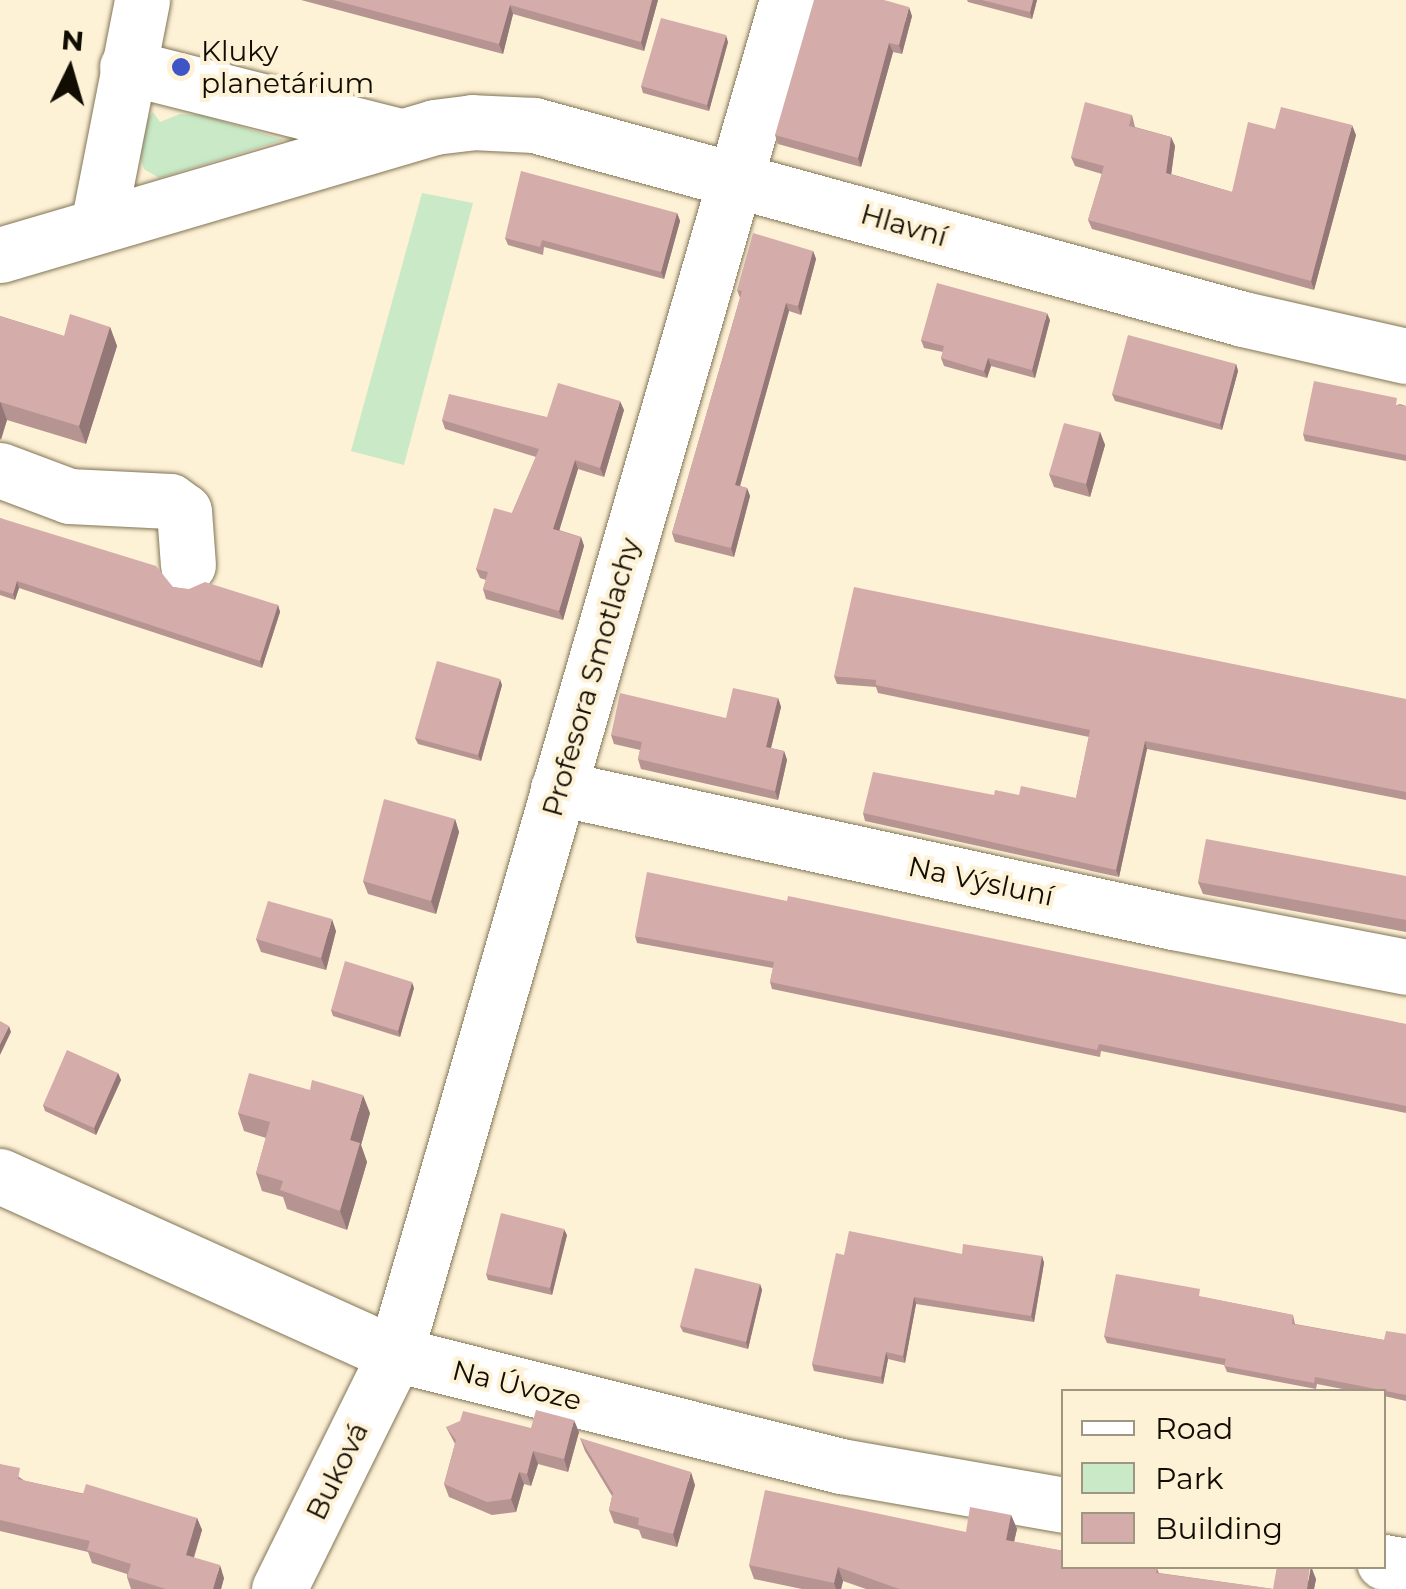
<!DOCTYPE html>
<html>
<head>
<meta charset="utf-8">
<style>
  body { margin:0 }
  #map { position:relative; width:1406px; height:1589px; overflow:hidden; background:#fdf1d6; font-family:Montserrat,sans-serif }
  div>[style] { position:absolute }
  .green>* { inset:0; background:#c9e9c7 }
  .roads { filter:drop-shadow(0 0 2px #827556) drop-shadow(0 0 2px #827556) }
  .minor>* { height:55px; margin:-27.5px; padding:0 27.5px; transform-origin:27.5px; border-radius:27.5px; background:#fff }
  .wall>* { inset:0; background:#b69492 }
  .shaded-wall>* { inset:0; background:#947877 }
  .building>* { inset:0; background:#d4acaa }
  .dots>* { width:28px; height:28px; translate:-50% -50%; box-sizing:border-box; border:5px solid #fdf1d6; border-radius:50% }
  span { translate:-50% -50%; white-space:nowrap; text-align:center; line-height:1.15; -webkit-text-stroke:8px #fdf1d6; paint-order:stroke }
  .poi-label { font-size:28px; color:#120d03 }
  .left { translate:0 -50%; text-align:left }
  .street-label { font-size:28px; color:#120d03 }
  .legend { position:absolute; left:1061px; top:1389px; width:325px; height:180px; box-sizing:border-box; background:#fdf1d6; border:2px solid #9f9682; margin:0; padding:12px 18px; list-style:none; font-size:30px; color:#120d03 }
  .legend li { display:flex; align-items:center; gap:20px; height:50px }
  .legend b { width:50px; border:2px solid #9f9682 }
  .north { position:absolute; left:20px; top:20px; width:100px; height:100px; -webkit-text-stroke:8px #fdf1d6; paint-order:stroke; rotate:5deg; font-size:28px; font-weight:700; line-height:40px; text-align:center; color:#120d03 }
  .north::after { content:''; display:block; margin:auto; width:35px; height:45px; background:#120d03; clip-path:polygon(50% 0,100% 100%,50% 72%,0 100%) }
</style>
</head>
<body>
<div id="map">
  <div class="green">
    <div style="clip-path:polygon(153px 112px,160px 122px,180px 114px,202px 115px,284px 140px,159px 178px,144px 169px,137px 147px,142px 127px)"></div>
    <div style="clip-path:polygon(422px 193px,473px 203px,404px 465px,351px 451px)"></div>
  </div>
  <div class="roads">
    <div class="minor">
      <div style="left:127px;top:67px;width:282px;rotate:14.2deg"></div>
      <div style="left:98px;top:225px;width:229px;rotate:-78.9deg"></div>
      <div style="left:0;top:255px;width:452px;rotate:-16.4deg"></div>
      <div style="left:434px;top:127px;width:38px;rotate:-7deg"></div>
      <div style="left:472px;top:122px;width:62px;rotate:2.8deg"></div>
      <div style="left:534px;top:125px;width:735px;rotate:15.3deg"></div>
      <div style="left:1243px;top:319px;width:167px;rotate:12.8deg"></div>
      <div style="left:0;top:470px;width:74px;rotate:20.6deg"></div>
      <div style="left:69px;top:496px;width:101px;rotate:2.8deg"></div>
      <div style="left:170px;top:501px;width:17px;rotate:36deg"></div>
      <div style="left:184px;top:511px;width:54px;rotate:85.8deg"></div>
      <div style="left:558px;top:788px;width:629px;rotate:12.29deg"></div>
      <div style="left:1173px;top:922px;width:237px;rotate:10.9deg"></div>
      <div style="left:0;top:1176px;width:433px;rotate:24.3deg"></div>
      <div style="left:395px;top:1354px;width:460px;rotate:14.1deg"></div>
      <div style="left:841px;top:1466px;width:226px;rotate:9.9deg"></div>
      <div style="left:1384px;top:1562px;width:22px;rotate:10deg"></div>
      <div style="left:279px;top:1589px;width:262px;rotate:-63.7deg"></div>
      <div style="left:395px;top:1354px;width:1410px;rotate:-73.85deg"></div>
    </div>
  </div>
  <div class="wall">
    <div style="clip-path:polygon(301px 0,658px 0,644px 51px,513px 14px,503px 54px)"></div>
    <div style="clip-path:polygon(967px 0,1037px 0,1032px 19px,968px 2px)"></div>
    <div style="clip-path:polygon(912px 16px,902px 54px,893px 52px,861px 167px,778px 144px,775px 135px)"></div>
    <div style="clip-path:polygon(728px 42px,709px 111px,643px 93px,641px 86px)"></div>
    <div style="clip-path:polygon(1132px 115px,1135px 127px,1171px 137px,1175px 146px,1171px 174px,1232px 192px,1275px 129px,1356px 135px,1314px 290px,1092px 229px,1088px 220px,1102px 174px,1075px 166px,1071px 157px)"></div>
    <div style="clip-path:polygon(677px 213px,680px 221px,664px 279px,544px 247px,543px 255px,508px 245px,505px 238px)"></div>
    <div style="clip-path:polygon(813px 251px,816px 259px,801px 315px,789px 311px,740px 486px,747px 488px,750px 496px,734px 557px,675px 542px,672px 533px,740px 298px,737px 290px)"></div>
    <div style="clip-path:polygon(0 316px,64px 336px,110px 327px,117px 346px,86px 444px,7px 420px,0 440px)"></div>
    <div style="clip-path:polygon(1050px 320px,1035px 378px,991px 366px,987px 378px,944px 366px,941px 358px,943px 352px,924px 348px,921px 340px)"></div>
    <div style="clip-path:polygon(1236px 364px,1238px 371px,1222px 430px,1115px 401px,1112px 394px)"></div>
    <div style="clip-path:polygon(1400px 404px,1406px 406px,1406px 461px,1305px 441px,1303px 434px)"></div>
    <div style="clip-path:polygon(624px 410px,604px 477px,578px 469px,559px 530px,581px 537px,584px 546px,563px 620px,486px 599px,483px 589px,486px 580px,480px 578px,476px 569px,512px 513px,536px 457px,445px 429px,442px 420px,547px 417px)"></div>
    <div style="clip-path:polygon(1100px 432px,1105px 445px,1090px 497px,1054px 487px,1049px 474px)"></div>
    <div style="clip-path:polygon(0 518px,173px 587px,278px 605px,280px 612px,262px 668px,19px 588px,15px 600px,0 595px)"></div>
    <div style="clip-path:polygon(834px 676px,1406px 699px,1406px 800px,1147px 749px,1119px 877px,865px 821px,863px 813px,994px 795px,1019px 795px,1076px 798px,1089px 737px,878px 693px,876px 687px,837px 684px)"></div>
    <div style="clip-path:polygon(502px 685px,481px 761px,418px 744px,415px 738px)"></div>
    <div style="clip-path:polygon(778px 698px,781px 707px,771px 748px,784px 751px,787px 760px,778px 800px,641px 769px,638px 759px,640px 750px,614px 744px,611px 735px,726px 718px)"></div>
    <div style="clip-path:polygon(455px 819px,459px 832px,436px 914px,368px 894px,363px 881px)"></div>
    <div style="clip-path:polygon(1406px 876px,1406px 932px,1203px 894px,1198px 882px)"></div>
    <div style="clip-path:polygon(336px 931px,326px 970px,261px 952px,256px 939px)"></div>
    <div style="clip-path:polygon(635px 936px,1406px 1024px,1406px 1113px,1101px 1051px,1100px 1057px,772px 989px,770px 982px,773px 968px,637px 943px)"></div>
    <div style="clip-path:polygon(414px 988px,400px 1037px,333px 1016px,331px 1010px)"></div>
    <div style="clip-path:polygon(118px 1073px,121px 1080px,96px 1135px,45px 1111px,43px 1105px)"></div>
    <div style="clip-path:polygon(238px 1113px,370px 1113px,361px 1145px,367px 1162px,347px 1230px,287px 1209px,283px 1197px,262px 1191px,256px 1173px,266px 1138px,244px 1131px)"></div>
    <div style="clip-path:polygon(567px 1235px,552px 1295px,488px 1280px,486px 1274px)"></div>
    <div style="clip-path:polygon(962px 1254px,1042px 1256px,1044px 1263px,1034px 1322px,916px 1304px,905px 1363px,888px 1359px,883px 1384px,814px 1371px,812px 1364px,844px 1255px)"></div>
    <div style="clip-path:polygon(760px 1284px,762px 1290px,748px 1349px,683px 1332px,680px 1326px)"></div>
    <div style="clip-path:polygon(1202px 1297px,1293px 1315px,1295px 1324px,1384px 1340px,1406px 1334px,1406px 1401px,1384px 1396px,1384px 1392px,1358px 1392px,1317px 1384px,1316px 1389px,1227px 1372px,1224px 1365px,1107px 1343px,1104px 1336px)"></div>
    <div style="clip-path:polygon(446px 1427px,531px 1428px,579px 1432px,568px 1472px,538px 1464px,531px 1486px,524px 1484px,516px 1512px,492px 1515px,449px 1497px,444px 1484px,455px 1444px)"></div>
    <div style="clip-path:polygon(580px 1438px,695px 1485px,677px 1547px,642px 1538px,639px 1530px,614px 1523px,609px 1510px,612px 1496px,585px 1451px)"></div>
    <div style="clip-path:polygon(0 1464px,25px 1481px,197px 1518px,202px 1530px,194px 1558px,224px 1578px,221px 1589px,131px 1589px,127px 1577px,127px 1574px,92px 1563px,88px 1552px,0 1531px)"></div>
    <div style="clip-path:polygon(1011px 1515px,1017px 1529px,1014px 1542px,1157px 1568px,1159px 1573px,1273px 1589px,1316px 1579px,1314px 1589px,866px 1589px,843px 1581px,841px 1589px,802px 1589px,754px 1579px,749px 1565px,966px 1532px)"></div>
  </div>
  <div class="shaded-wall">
    <div style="clip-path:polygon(652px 0,658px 0,644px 51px,641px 42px)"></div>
    <div style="clip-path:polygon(1033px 0,1037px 0,1032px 19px,1030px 12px)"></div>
    <div style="clip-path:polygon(510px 5px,513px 14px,503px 54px,499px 44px)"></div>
    <div style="clip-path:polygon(909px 7px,912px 16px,902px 54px,899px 45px)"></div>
    <div style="clip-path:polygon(726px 35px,728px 42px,709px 111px,707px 105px)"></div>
    <div style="clip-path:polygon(889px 43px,893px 52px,861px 167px,858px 158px)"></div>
    <div style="clip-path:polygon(1352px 125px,1356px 135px,1314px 290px,1311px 281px)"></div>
    <div style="clip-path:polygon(1171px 137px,1175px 146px,1170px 183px,1166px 173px)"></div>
    <div style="clip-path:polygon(677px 213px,680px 221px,664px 279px,661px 272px)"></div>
    <div style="clip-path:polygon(813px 251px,816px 259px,801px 315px,798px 306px)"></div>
    <div style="clip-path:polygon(786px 303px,789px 311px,738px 493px,735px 485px)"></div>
    <div style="clip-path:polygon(1047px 313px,1050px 320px,1035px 378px,1032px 370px)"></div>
    <div style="clip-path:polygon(110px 327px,117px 346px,86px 444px,79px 426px)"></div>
    <div style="clip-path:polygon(988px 358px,991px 366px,987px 378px,984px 371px)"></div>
    <div style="clip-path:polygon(1236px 364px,1238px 371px,1222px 430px,1220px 424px)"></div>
    <div style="clip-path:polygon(0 401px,7px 420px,1px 440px,0 438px)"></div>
    <div style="clip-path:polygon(620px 401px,624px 410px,604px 477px,600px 468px)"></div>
    <div style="clip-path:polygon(1100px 432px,1105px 445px,1090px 497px,1086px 484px)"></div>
    <div style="clip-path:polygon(575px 460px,578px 469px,557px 538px,553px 529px)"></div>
    <div style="clip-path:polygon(747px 488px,750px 496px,734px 557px,731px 548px)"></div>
    <div style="clip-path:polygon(581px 537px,584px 546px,563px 620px,559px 611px)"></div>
    <div style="clip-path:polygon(17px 581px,19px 588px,15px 600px,13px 594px)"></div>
    <div style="clip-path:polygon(278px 605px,280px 612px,262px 668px,260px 661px)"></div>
    <div style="clip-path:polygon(500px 679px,502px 685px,481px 761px,478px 755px)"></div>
    <div style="clip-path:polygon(778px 698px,781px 707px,769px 756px,766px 747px)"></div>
    <div style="clip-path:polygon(1145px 741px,1147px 749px,1119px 877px,1116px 870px)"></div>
    <div style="clip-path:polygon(784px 751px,787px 760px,778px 800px,775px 791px)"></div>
    <div style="clip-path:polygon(455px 819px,459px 832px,436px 914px,431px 901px)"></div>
    <div style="clip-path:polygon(332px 919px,336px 931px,326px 970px,321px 958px)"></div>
    <div style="clip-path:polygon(412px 982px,414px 988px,400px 1037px,398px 1031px)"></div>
    <div style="clip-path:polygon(9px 1026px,11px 1032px,0 1055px,0 1044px)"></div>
    <div style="clip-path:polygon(118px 1073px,121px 1080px,96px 1135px,94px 1128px)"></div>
    <div style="clip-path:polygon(363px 1095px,370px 1113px,361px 1145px,367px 1162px,347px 1230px,340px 1211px,350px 1140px)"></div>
    <div style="clip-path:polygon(564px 1229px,567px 1235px,552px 1295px,550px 1288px)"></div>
    <div style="clip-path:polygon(1042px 1256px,1044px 1263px,1034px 1322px,1031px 1316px)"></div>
    <div style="clip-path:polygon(760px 1284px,762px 1290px,748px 1349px,746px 1342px)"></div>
    <div style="clip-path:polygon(914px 1297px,916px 1304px,905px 1363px,903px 1356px)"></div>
    <div style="clip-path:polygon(886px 1352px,888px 1359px,883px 1384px,881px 1377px)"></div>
    <div style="clip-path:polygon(574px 1420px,579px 1432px,568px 1472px,564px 1459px)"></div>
    <div style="clip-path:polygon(533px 1451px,538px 1464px,531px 1486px,527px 1474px)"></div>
    <div style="clip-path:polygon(519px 1472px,524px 1484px,516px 1512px,511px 1499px)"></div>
    <div style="clip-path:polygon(691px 1472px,695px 1485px,677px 1547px,673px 1534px)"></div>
    <div style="clip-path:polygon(1011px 1515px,1017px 1529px,1011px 1554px,1006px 1540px)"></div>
    <div style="clip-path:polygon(197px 1518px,202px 1530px,190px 1568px,186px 1555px)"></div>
    <div style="clip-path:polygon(220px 1565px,224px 1578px,221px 1589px,213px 1589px)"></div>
    <div style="clip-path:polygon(1311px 1566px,1316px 1579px,1314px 1589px,1307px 1589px)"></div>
    <div style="clip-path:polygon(838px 1567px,843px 1581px,841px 1589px,836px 1589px,834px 1583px)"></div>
  </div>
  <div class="building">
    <div style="clip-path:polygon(333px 0,652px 0,641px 42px,510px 5px,499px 44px)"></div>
    <div style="clip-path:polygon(814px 0,884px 0,909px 7px,899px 45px,889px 43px,858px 158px,775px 135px)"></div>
    <div style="clip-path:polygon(982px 0,1033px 0,1030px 12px)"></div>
    <div style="clip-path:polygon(661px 18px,726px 35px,707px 105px,641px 86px)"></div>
    <div style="clip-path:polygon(1085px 102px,1132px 115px,1129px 126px,1171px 137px,1166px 173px,1232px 192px,1248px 122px,1275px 129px,1281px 107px,1352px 125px,1311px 281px,1088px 220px,1104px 166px,1071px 157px)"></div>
    <div style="clip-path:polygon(521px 171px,677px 213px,661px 272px,542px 240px,540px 247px,505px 238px)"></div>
    <div style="clip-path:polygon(753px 233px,813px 251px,798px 306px,786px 303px,735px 485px,747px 488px,731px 548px,672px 533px,742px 291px,737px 290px)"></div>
    <div style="clip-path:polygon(937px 283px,1047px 313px,1032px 370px,988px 358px,984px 371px,941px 358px,944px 346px,921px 340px)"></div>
    <div style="clip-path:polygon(70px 314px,110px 327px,79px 426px,0 402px,0 316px,64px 336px)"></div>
    <div style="clip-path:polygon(1128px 335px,1236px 364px,1220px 424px,1112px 394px)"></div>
    <div style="clip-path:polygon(1314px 381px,1397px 398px,1396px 405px,1406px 406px,1406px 455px,1303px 434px)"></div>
    <div style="clip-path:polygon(558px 383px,620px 401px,600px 468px,575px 460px,553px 529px,581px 537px,559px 611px,483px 589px,488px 572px,476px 569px,494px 508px,512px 513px,539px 449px,442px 420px,449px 394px,547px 417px)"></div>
    <div style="clip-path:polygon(1064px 423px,1100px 432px,1086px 484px,1049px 474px)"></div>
    <div style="clip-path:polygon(0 518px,156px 566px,173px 587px,189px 589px,205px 582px,278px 605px,260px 661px,17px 581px,13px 594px,0 590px)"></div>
    <div style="clip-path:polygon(854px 587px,1406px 699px,1406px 792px,1145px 741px,1116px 870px,863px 813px,873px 772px,994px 795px,995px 790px,1019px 795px,1021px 786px,1076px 798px,1090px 730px,876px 685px,876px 680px,834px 676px)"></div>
    <div style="clip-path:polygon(437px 661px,500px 679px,478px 755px,415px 738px)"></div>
    <div style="clip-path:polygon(733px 688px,778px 698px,766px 747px,784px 751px,775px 791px,638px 759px,642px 742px,611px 735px,620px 693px,726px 718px)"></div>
    <div style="clip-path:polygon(384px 799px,455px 819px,431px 901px,363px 881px)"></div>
    <div style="clip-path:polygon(1206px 839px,1406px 876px,1406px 920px,1198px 882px)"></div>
    <div style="clip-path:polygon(647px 872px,787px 901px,788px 896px,1406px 1024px,1406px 1106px,1099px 1044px,1097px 1050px,770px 982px,774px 962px,635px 936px)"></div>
    <div style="clip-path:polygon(268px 901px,332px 919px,321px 958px,256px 939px)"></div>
    <div style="clip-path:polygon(345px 961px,412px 982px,398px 1031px,331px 1010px)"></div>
    <div style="clip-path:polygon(0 1021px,9px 1026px,0 1044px)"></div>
    <div style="clip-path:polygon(67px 1050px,118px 1073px,94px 1128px,43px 1105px)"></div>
    <div style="clip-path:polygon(249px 1073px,310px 1090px,312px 1080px,363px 1095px,350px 1140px,360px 1143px,340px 1211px,280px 1190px,283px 1181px,256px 1173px,270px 1122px,238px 1113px)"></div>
    <div style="clip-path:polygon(501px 1213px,564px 1229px,550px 1288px,486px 1274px)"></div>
    <div style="clip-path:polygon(849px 1231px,962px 1254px,963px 1244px,1042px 1256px,1031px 1316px,914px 1297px,903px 1356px,886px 1352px,881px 1377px,812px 1364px,836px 1253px,844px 1255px)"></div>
    <div style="clip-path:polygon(695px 1268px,760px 1284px,746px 1342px,680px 1326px)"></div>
    <div style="clip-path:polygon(1116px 1274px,1200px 1289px,1199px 1296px,1293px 1315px,1292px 1324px,1384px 1340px,1386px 1331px,1406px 1334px,1406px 1395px,1315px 1377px,1314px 1383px,1224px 1366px,1226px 1359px,1104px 1336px)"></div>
    <div style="clip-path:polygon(536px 1410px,574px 1420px,564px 1459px,533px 1451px,527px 1474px,519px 1472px,511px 1499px,487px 1502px,444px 1484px,456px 1440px,446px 1427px,460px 1421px,463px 1411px,531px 1428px)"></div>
    <div style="clip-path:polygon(580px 1438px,691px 1472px,673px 1534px,638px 1525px,639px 1518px,609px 1510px,613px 1493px)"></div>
    <div style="clip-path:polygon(0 1464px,20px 1468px,18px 1479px,83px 1494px,86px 1484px,197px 1518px,186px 1555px,220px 1565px,213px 1589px,166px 1589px,127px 1577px,131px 1564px,87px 1550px,90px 1541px,0 1520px)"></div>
    <div style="clip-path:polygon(765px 1490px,966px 1532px,970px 1507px,1011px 1515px,1006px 1540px,1064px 1551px,1064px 1566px,1149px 1566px,1157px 1568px,1156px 1573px,1273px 1589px,1277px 1566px,1310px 1566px,1307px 1589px,899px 1589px,838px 1567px,834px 1583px,749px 1565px)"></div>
  </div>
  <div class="dots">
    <div style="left:181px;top:67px;background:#3f54c7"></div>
  </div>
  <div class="poi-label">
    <span class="left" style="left:201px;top:67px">Kluky<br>planetárium</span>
  </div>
  <div class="street-label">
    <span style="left:904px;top:225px;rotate:16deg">Hlavní</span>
    <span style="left:591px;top:677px;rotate:-74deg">Profesora Smotlachy</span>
    <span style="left:981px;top:881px;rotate:12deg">Na Výsluní</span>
    <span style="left:517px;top:1385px;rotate:14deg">Na Úvoze</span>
    <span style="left:337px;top:1471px;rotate:-64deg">Buková</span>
  </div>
  <ul class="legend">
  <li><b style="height:12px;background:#fff"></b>Road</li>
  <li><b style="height:28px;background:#c9e9c7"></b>Park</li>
  <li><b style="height:28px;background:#d4acaa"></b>Building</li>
  </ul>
  <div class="north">N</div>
</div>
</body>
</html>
